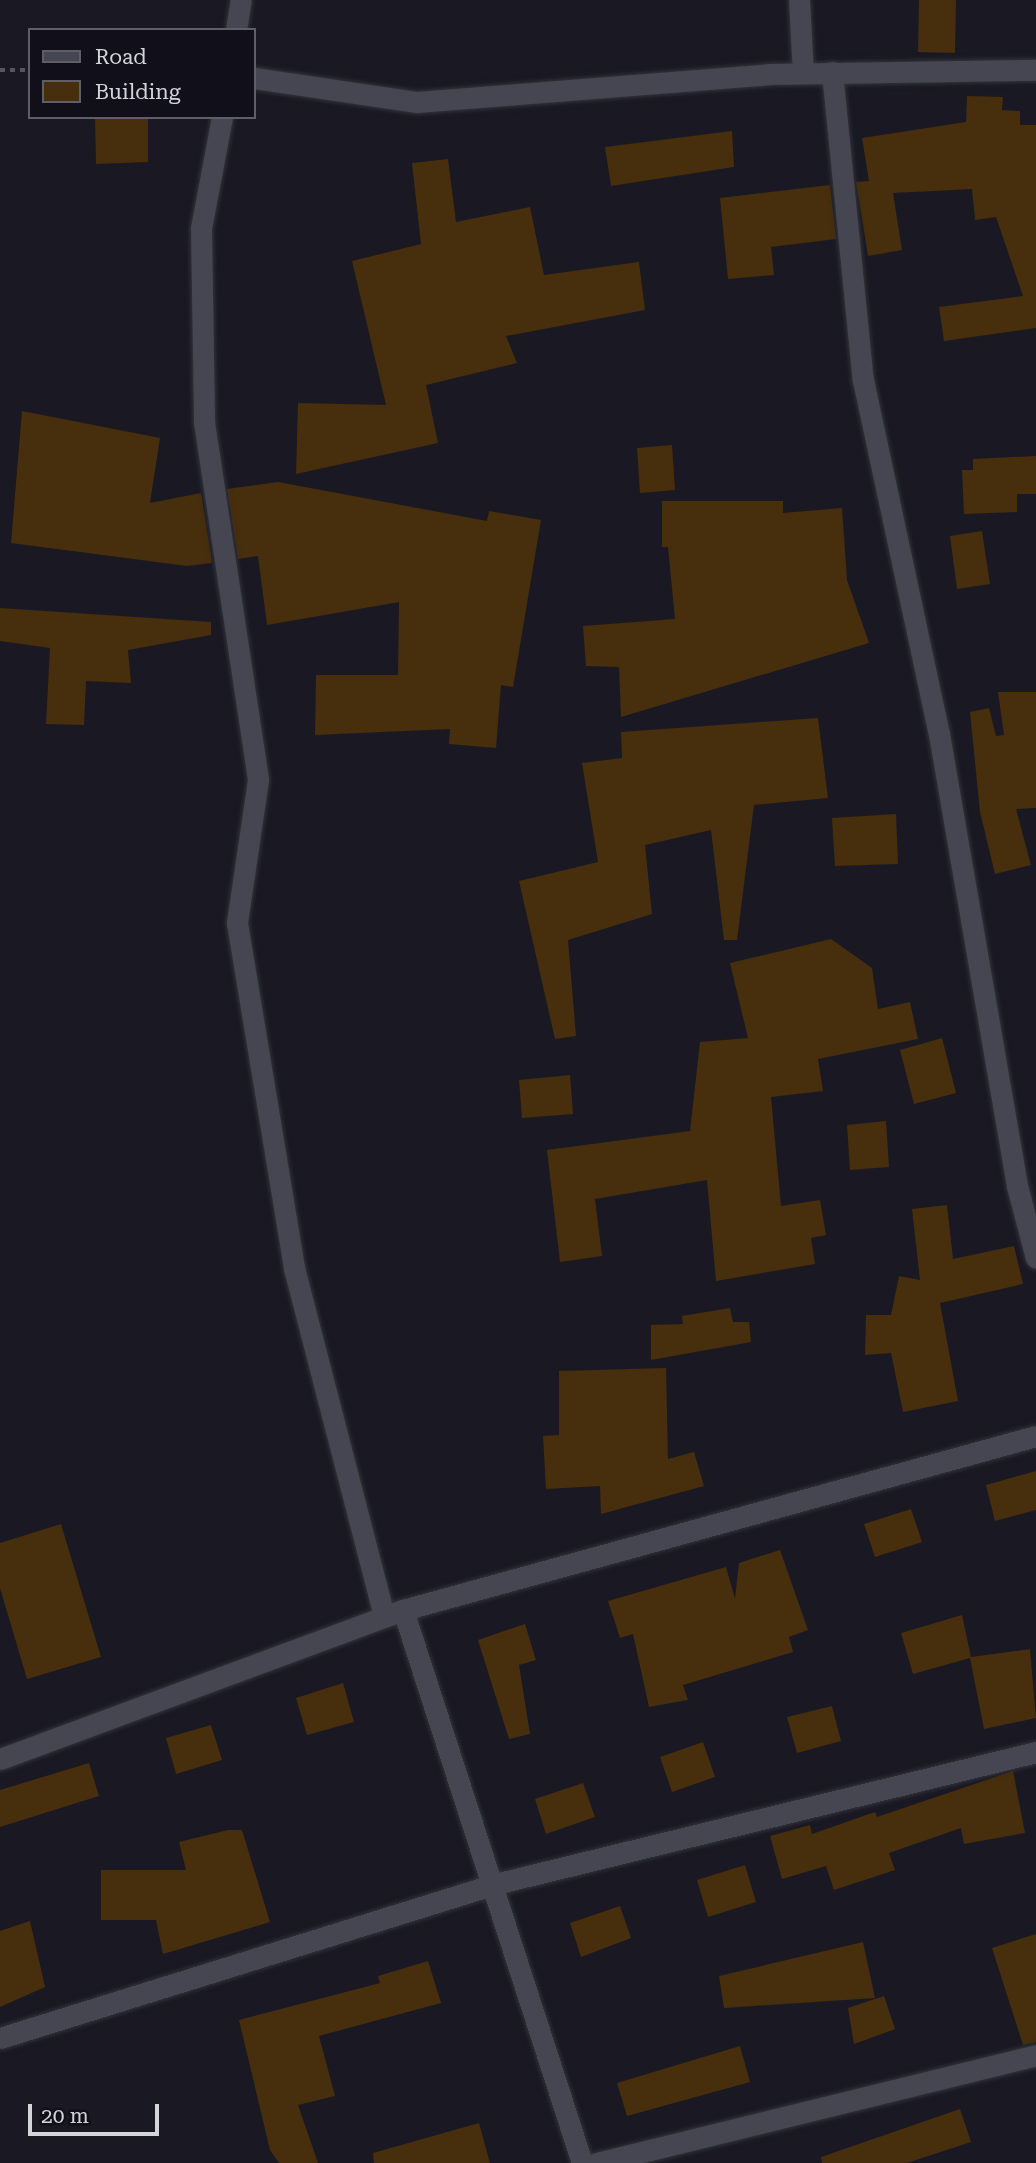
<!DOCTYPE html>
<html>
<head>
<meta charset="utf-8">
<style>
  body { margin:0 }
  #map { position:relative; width:1036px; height:2163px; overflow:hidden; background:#1a1923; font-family:"Roboto Serif",serif }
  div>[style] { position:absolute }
  .building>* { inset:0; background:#472e0c }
  .path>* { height:4.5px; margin-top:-2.25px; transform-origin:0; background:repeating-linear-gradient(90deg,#57565f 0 5px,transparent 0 10px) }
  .roads { filter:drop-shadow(0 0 2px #33333a) drop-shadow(0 0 2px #33333a) }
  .minor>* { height:21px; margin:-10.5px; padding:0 10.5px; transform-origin:10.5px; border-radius:10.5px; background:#464652 }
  span { translate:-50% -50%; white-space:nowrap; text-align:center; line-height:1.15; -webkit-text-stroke:6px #11101a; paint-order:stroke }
  .legend { position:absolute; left:28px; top:28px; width:228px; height:91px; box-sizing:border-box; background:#11101a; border:2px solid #5f5e67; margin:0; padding:9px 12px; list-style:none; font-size:21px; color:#d4d4db }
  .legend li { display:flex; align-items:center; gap:14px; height:35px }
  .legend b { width:35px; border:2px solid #5f5e67 }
  .scale { position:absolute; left:28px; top:2104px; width:131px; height:32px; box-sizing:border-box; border:4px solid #d4d4db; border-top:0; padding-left:9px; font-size:21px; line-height:24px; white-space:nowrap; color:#d4d4db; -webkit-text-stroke:5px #11101a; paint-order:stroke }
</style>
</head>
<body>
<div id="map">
  <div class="building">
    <div style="clip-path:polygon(919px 0,956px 0,955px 53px,918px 52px)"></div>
    <div style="clip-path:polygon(967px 96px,1003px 97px,1002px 110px,1020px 111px,1020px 125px,1036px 125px,1036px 328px,944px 341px,939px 307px,1023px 296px,996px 217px,975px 220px,972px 189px,893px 193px,902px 250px,868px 256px,856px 182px,869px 181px,862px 138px,966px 122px)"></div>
    <div style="clip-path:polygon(95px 117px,148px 117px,148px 162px,96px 164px)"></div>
    <div style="clip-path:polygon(732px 131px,734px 167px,611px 186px,605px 147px)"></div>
    <div style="clip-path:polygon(448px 159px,456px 222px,530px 207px,544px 275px,639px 262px,645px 310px,506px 336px,517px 363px,426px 385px,438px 443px,296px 474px,298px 403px,386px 405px,352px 261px,421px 244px,412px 163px)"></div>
    <div style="clip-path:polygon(830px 185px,836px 239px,771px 247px,774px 275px,728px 279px,720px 198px)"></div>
    <div style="clip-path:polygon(22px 411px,160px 438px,150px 503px,201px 493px,212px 563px,187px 566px,11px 543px)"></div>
    <div style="clip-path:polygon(672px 445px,675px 490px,640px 493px,637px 448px)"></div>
    <div style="clip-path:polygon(1036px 456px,1036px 494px,1017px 494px,1017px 512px,964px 514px,962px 470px,973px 470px,973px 459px)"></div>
    <div style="clip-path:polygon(278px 482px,487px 521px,489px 511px,541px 520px,513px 687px,501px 685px,496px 748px,449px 744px,450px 729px,315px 735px,316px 675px,398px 675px,399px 602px,267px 625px,258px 556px,238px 559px,227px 489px)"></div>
    <div style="clip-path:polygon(662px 501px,783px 501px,783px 513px,842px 508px,847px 580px,869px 643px,621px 717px,619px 667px,586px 666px,583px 626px,675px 619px,668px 547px,662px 547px)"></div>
    <div style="clip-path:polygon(982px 531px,990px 584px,957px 589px,950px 536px)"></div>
    <div style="clip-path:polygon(0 608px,211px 622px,211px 635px,128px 650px,131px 683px,86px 681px,84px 725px,46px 724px,50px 648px,0 641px)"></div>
    <div style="clip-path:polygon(998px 692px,1036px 692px,1036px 808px,1016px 809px,1031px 865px,995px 874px,980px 812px,970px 712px,989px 708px,996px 736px,1004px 735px)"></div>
    <div style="clip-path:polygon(818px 718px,828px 798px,754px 805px,737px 940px,724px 940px,711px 830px,645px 845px,652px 914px,568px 940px,576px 1036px,555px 1039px,519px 881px,598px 862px,582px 763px,622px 758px,621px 732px)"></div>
    <div style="clip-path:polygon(896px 814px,898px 864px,835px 866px,832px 818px)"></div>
    <div style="clip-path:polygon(831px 939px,872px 968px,878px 1009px,910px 1002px,918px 1039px,818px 1059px,823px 1091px,771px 1097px,781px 1206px,820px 1200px,826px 1235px,811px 1238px,815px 1264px,716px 1281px,707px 1180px,595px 1199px,602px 1256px,560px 1262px,547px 1150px,690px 1131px,700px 1042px,748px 1038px,730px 963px)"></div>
    <div style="clip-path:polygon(942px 1038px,956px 1093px,914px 1104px,900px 1050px)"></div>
    <div style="clip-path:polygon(570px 1075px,573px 1114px,522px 1118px,519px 1080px)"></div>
    <div style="clip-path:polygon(886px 1121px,889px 1167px,850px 1170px,847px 1125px)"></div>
    <div style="clip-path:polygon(947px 1205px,953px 1259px,1014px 1246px,1023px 1284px,940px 1303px,958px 1401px,903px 1412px,891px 1353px,865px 1355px,866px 1315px,891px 1315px,899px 1276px,920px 1280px,912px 1209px)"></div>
    <div style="clip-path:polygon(730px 1308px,733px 1322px,749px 1322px,751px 1342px,651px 1360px,651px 1325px,683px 1324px,682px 1316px)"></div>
    <div style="clip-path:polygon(666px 1368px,668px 1459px,694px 1452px,704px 1486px,601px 1514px,600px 1486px,546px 1489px,543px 1436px,559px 1435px,559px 1371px)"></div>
    <div style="clip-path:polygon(1036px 1471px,1036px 1510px,995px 1521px,986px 1485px)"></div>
    <div style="clip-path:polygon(911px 1509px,922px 1542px,875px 1557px,864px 1524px)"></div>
    <div style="clip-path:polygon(61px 1524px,101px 1657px,27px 1679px,0 1588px,0 1543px)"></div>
    <div style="clip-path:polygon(780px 1550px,808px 1630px,789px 1637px,793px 1652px,683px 1685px,688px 1700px,649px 1707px,633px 1634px,620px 1638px,608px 1601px,726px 1567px,735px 1599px,739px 1563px)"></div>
    <div style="clip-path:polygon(962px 1615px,971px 1657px,1030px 1649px,1036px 1718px,984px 1729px,970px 1658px,913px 1674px,901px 1633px)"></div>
    <div style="clip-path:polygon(525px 1624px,536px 1660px,519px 1665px,530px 1734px,509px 1739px,478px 1640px)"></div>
    <div style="clip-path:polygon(343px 1683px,354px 1722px,307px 1735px,296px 1698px)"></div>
    <div style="clip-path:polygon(832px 1706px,841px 1741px,797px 1753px,787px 1717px)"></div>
    <div style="clip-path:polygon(211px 1725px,222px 1760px,176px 1774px,166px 1738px)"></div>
    <div style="clip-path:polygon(703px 1742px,715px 1777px,672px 1792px,660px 1757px)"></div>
    <div style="clip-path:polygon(89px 1763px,99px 1796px,0 1827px,0 1790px)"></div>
    <div style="clip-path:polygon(1013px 1771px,1025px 1833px,964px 1844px,961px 1828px,889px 1853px,895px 1870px,834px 1890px,826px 1866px,782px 1879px,770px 1836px,810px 1825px,812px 1834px,875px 1812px,877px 1817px)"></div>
    <div style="clip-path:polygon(583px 1783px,595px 1817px,546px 1834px,535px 1799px)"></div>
    <div style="clip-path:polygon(228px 1830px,242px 1830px,270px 1922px,163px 1954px,156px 1920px,101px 1920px,101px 1870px,186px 1870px,179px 1842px)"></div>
    <div style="clip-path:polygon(745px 1865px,756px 1902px,708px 1917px,697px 1880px)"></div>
    <div style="clip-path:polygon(620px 1906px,631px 1938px,581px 1957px,570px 1923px)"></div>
    <div style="clip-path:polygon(30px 1921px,45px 1987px,0 2007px,0 1931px)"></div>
    <div style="clip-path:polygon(1036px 1934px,1036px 2042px,1023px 2045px,992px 1948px)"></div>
    <div style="clip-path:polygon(863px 1942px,875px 1998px,724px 2008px,719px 1976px)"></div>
    <div style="clip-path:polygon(428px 1961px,441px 2003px,319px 2036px,335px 2096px,298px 2105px,318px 2163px,279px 2163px,270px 2150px,239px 2020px,380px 1983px,378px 1976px)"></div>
    <div style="clip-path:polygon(884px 1996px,895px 2029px,854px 2044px,848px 2008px)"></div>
    <div style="clip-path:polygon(740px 2046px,750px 2082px,627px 2116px,617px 2083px)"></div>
    <div style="clip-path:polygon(960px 2109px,971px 2142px,907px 2163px,822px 2163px,821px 2157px)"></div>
    <div style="clip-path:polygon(479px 2123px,490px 2163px,374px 2163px,373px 2153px)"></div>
  </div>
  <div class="path">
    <div style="left:0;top:70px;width:30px"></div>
  </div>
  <div class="roads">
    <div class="minor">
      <div style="left:799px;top:0;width:73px;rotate:86.9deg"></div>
      <div style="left:236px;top:30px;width:30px;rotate:-81deg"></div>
      <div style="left:832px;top:72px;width:310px;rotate:84.3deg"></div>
      <div style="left:863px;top:380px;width:362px;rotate:77.9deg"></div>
      <div style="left:939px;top:734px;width:459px;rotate:80.2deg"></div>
      <div style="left:1017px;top:1186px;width:74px;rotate:75.2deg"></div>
      <div style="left:254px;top:78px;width:165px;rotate:8.4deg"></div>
      <div style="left:417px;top:102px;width:353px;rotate:-4.5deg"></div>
      <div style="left:769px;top:74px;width:267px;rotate:-0.9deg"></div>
      <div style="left:222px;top:117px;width:113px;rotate:100.7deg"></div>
      <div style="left:201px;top:228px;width:194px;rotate:89.1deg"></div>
      <div style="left:204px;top:422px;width:362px;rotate:81.4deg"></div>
      <div style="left:258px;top:780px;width:145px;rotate:98.4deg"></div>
      <div style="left:237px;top:923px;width:350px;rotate:80.6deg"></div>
      <div style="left:294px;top:1268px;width:359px;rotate:75.5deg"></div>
      <div style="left:403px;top:1610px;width:581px;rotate:72.06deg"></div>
      <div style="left:0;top:1759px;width:430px;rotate:-20.3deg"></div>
      <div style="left:403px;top:1610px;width:656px;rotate:-15.37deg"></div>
      <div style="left:0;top:2038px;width:518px;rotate:-17.28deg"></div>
      <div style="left:495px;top:1884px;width:557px;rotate:-13.71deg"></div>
      <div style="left:597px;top:2163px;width:452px;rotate:-13.8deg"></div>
    </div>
  </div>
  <ul class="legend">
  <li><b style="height:9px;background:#464652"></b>Road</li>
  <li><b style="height:19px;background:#472e0c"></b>Building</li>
  </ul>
  <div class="scale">20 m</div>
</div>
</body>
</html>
